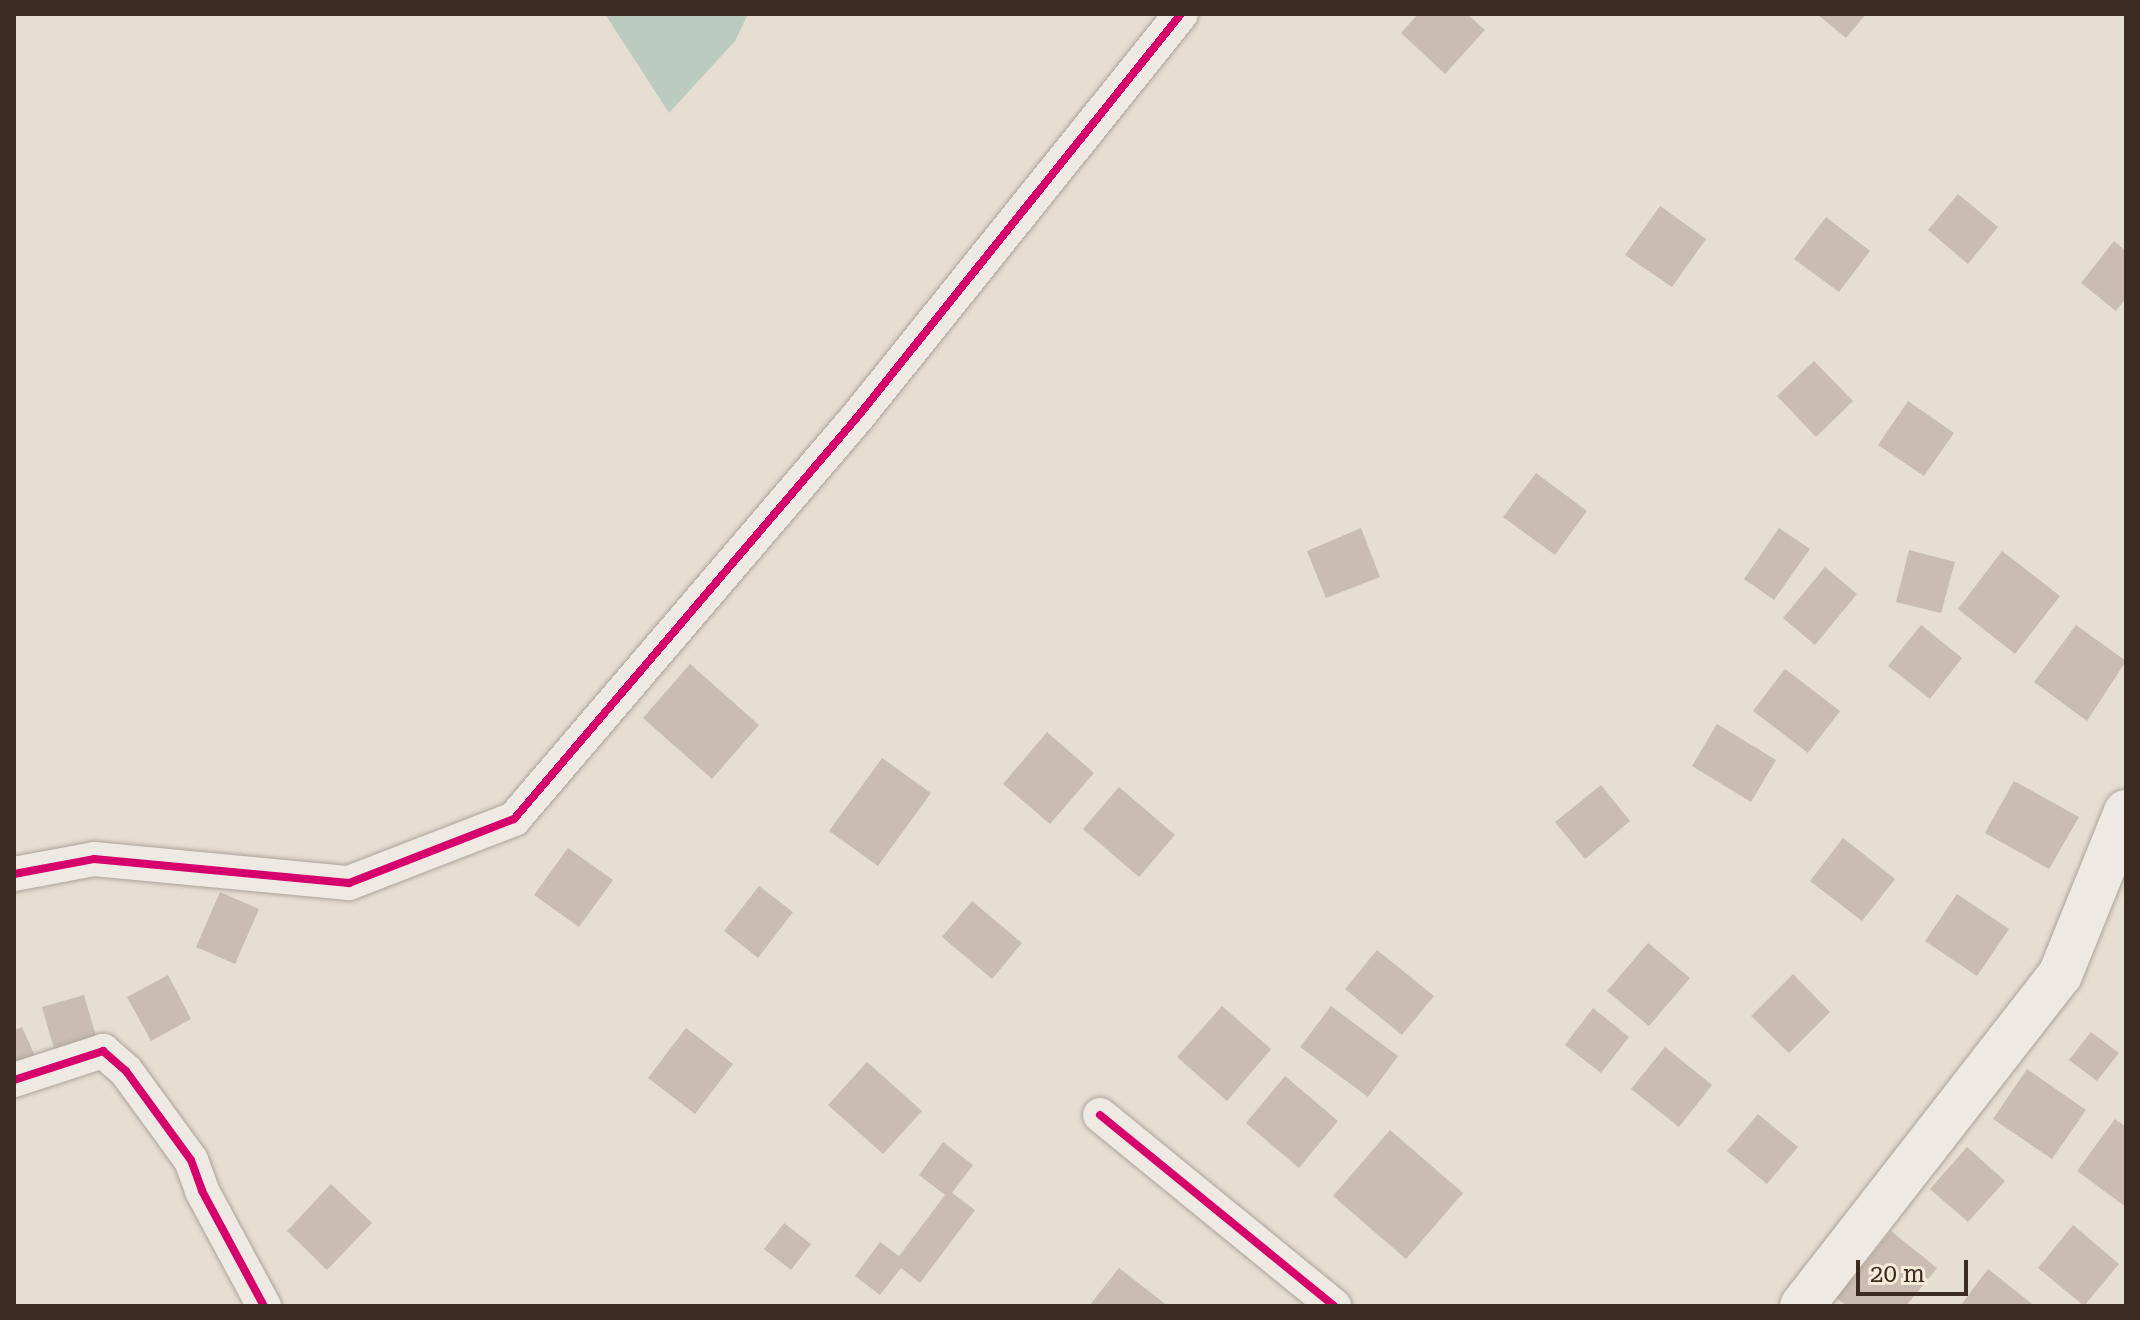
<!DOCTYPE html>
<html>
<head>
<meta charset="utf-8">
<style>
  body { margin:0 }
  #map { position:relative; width:2140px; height:1320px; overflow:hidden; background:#e6ded1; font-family:"Roboto Serif",serif }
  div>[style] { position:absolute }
  .water>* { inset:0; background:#bccbc0 }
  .building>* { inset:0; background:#cabcb2 }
  .roads { filter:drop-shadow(0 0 2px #aca399) drop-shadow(0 0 2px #aca399) }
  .minor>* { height:34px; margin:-17px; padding:0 17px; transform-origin:17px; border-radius:17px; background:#eeeae3 }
  .secondary>* { height:44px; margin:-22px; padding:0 22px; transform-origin:22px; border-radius:22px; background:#eeeae3 }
  .cycleway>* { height:8px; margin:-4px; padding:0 4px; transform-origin:4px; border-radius:4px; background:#d6006c }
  span { translate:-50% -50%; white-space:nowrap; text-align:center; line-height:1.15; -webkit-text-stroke:8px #f5ebd9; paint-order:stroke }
  .frame { position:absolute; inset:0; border:16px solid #3b2b21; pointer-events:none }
  .scale { position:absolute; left:1856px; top:1260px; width:112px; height:36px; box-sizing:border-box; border:4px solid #3b2b21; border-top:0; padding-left:10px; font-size:24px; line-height:28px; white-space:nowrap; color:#3b2b21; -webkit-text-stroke:6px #f5ebd9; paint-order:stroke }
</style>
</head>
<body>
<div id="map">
  <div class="water">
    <div style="clip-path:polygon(605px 14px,748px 14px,735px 41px,669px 113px)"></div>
  </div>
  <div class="building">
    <div style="clip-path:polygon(1418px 14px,1467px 14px,1485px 30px,1445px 74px,1401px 33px)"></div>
    <div style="clip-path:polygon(1817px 14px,1866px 14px,1846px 38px)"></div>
    <div style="clip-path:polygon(1958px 194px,1998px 227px,1968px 264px,1928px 230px)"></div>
    <div style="clip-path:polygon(1660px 206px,1706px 239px,1672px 287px,1625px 255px)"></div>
    <div style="clip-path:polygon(1826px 217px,1870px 251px,1839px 292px,1794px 259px)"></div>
    <div style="clip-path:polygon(2114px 241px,2126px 251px,2126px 298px,2116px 311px,2081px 283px)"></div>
    <div style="clip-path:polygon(1814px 361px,1853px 401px,1816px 437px,1777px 396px)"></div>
    <div style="clip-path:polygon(1908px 401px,1954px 433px,1924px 476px,1878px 445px)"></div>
    <div style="clip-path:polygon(1536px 473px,1587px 511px,1555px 555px,1503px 517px)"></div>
    <div style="clip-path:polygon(1361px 528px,1380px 577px,1326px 598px,1307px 551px)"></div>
    <div style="clip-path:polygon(1779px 528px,1810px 549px,1774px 600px,1744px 579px)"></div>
    <div style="clip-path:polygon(1909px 550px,1955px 562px,1941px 613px,1896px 602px)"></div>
    <div style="clip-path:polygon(2002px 551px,2060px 596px,2015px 654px,1958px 609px)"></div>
    <div style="clip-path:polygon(1825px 567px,1857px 594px,1815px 645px,1783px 618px)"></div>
    <div style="clip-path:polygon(1921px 625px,1962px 658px,1930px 699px,1888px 666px)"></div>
    <div style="clip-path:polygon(2076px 625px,2126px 661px,2087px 721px,2034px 682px)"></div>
    <div style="clip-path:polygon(690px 664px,759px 725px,712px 779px,643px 718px)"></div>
    <div style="clip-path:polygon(1785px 669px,1840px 711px,1808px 753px,1753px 711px)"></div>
    <div style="clip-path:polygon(1717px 724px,1776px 760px,1751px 802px,1692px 766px)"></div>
    <div style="clip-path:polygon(1047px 732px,1094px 773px,1050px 824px,1003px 784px)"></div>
    <div style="clip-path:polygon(882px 758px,931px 793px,878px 866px,829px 831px)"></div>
    <div style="clip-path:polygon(2014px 781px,2079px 817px,2049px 869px,1985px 833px)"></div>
    <div style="clip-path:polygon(1601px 785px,1630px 821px,1585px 859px,1555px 822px)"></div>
    <div style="clip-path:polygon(1119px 787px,1175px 835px,1139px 877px,1083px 829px)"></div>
    <div style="clip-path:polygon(1843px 838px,1895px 879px,1862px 921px,1810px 881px)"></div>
    <div style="clip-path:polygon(568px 848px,613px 880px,579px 927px,534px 895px)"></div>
    <div style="clip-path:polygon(759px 886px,793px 912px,758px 958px,724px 931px)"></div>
    <div style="clip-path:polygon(220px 892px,259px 909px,235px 964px,196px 947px)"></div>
    <div style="clip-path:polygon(1957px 894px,2009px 929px,1977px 976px,1925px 941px)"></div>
    <div style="clip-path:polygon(972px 901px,1022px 943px,992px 979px,942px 937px)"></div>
    <div style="clip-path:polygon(1648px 943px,1690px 978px,1649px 1026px,1607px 991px)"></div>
    <div style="clip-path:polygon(1377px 950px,1434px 996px,1402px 1035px,1345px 989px)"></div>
    <div style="clip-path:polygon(1793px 974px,1830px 1012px,1789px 1053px,1751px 1016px)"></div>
    <div style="clip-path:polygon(168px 975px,191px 1019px,151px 1041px,127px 997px)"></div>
    <div style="clip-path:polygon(84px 995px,96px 1036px,54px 1049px,42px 1007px)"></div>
    <div style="clip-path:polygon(1222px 1006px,1271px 1049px,1227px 1101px,1177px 1057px)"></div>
    <div style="clip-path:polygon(1331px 1006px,1398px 1056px,1368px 1097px,1300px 1047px)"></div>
    <div style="clip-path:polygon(1593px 1008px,1629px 1037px,1601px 1073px,1565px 1045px)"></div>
    <div style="clip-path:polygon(22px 1027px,35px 1056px,14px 1066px,14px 1030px)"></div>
    <div style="clip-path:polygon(686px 1028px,733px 1064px,695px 1114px,648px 1078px)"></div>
    <div style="clip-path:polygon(2091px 1032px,2119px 1053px,2097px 1081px,2069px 1060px)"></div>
    <div style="clip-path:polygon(1665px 1047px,1712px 1085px,1679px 1127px,1631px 1089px)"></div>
    <div style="clip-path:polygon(867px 1062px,922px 1111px,883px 1154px,828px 1105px)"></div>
    <div style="clip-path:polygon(2027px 1069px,2086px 1110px,2052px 1159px,1993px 1119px)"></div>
    <div style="clip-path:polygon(1285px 1076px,1338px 1121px,1299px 1168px,1246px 1123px)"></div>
    <div style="clip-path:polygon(1758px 1114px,1798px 1147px,1767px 1184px,1727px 1151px)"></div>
    <div style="clip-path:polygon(2115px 1119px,2126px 1127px,2126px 1207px,2077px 1171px)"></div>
    <div style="clip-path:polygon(1390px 1130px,1463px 1193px,1406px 1259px,1333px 1196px)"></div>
    <div style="clip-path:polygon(943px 1142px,973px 1165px,952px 1193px,975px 1210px,920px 1283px,901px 1268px,880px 1295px,855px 1276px,880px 1242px,899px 1256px,945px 1195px,919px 1175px)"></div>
    <div style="clip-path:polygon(1967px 1147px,2005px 1181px,1968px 1222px,1930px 1189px)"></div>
    <div style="clip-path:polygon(331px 1184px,372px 1223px,327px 1270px,287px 1231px)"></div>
    <div style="clip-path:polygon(784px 1223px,811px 1244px,791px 1270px,764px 1249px)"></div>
    <div style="clip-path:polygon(2073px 1225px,2119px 1264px,2084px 1306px,2038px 1268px)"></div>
    <div style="clip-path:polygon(1891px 1231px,1937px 1268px,1906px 1306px,1847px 1306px,1836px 1298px)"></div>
    <div style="clip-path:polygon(1119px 1268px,1168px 1306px,1089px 1306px)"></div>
    <div style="clip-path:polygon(1988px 1269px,2035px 1306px,1960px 1306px)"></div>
  </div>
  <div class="roads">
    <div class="minor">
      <div style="left:14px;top:874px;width:81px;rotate:-10.6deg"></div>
      <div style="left:94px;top:859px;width:256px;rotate:5.4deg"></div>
      <div style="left:349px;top:883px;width:177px;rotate:-21.2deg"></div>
      <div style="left:514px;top:819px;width:531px;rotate:-49.5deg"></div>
      <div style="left:859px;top:415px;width:514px;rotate:-51.24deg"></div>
      <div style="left:14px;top:1080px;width:94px;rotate:-18deg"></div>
      <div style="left:103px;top:1051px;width:30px;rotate:41deg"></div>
      <div style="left:126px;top:1071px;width:110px;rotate:53.9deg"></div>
      <div style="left:191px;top:1160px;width:33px;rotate:70deg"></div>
      <div style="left:202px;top:1191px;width:131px;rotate:61.7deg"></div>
      <div style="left:1100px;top:1115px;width:302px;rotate:39.2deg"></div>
    </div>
    <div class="secondary">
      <div style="left:1802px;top:1306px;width:420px;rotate:-52.1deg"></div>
      <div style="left:2060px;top:975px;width:176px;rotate:-68deg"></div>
    </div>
  </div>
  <div class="cycleway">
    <div style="left:14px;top:874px;width:81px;rotate:-10.6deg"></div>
    <div style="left:94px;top:859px;width:256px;rotate:5.4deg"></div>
    <div style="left:349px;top:883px;width:177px;rotate:-21.2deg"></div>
    <div style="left:514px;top:819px;width:531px;rotate:-49.5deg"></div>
    <div style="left:859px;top:415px;width:514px;rotate:-51.24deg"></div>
    <div style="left:14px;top:1080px;width:94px;rotate:-18deg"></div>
    <div style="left:103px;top:1051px;width:30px;rotate:41deg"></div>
    <div style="left:126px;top:1071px;width:110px;rotate:53.9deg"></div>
    <div style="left:191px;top:1160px;width:33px;rotate:70deg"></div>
    <div style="left:202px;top:1191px;width:131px;rotate:61.7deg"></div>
    <div style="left:1100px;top:1115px;width:302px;rotate:39.2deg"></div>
  </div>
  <div class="frame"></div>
  <div class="scale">20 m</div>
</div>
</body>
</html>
